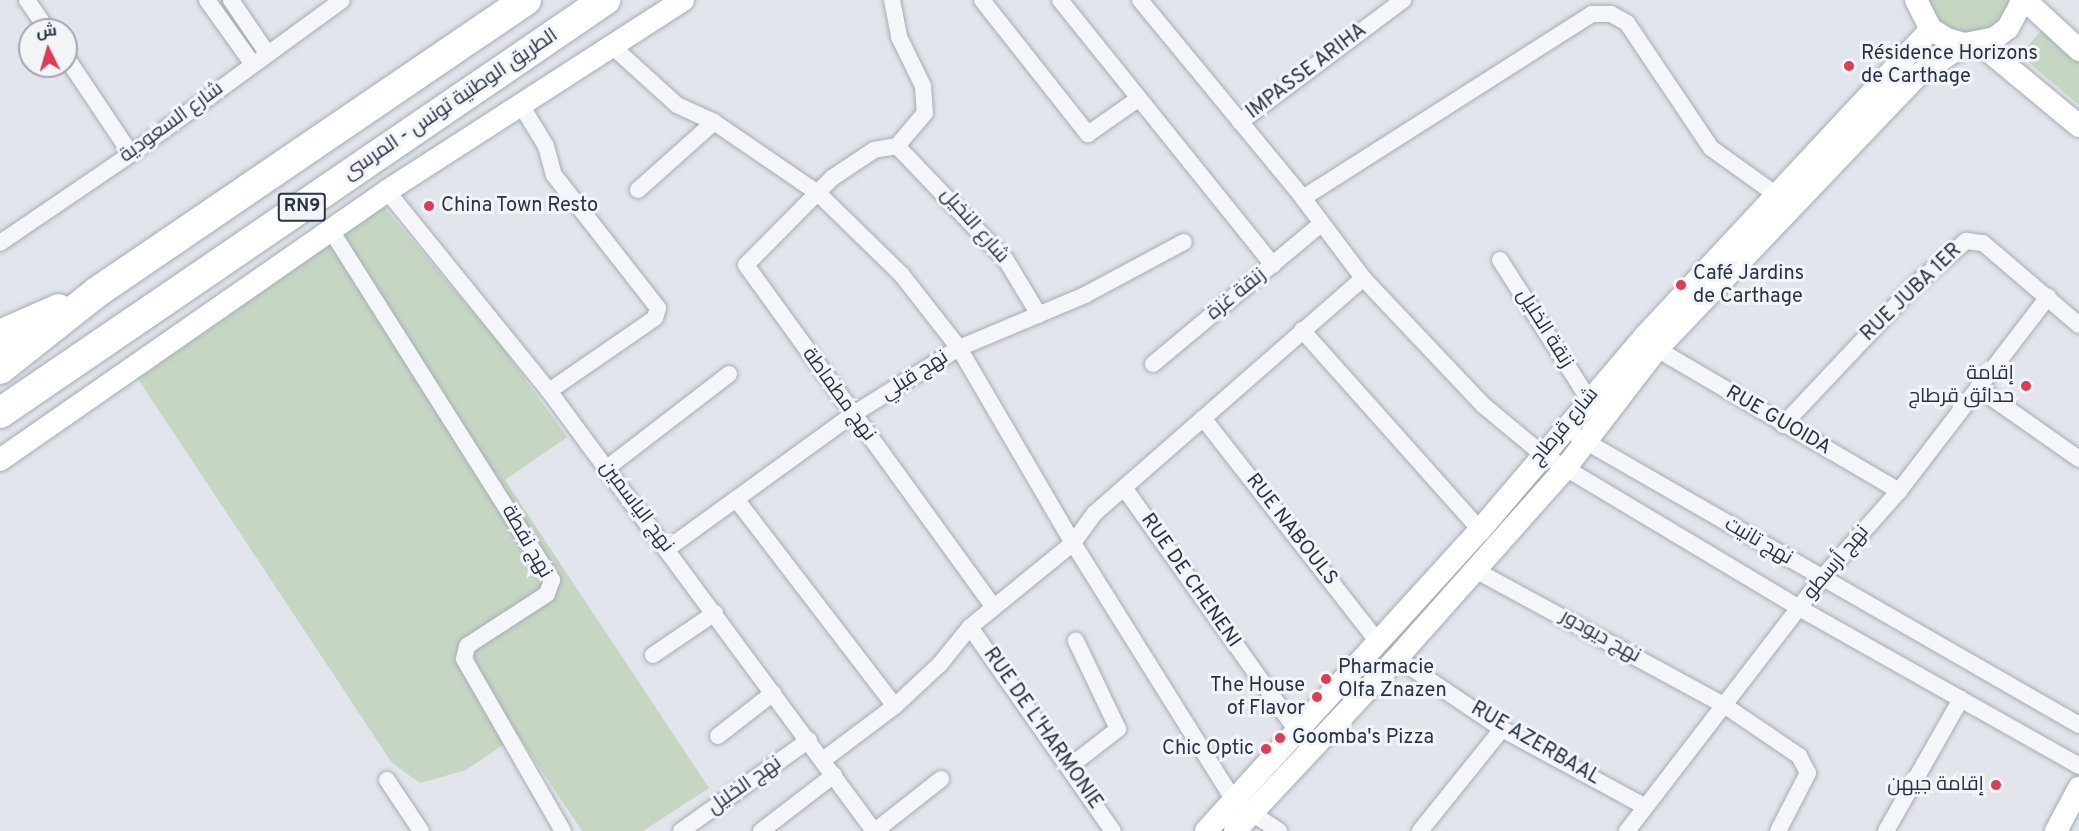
<!DOCTYPE html>
<html>
<head>
<meta charset="utf-8">
<style>
  body { margin:0 }
  #map { position:relative; width:2079px; height:831px; overflow:hidden; background:#e2e5eb; font-family:Overpass,Cairo,sans-serif }
  div>[style] { position:absolute }
  .green>* { inset:0; background:#c7d6c2 }
  .roads { filter:drop-shadow(0 0 2px #a6acb6) drop-shadow(0 0 2px #a6acb6) }
  .street>* { height:16px; margin:-8px; padding:0 8px; transform-origin:8px; border-radius:8px; background:#f5f6f9 }
  .secondary>* { height:22px; margin:-11px; padding:0 11px; transform-origin:11px; border-radius:11px; background:#fff }
  .highway>* { height:30px; margin:-15px; padding:0 15px; transform-origin:15px; border-radius:15px; background:#fff }
  .dots>* { width:16px; height:16px; translate:-50% -50%; box-sizing:border-box; border:3px solid #f2f4f8; border-radius:50% }
  span { translate:-50% -50%; white-space:nowrap; text-align:center; line-height:1.15; -webkit-text-stroke:6px #f2f4f8; paint-order:stroke }
  .shield-label span { padding:2px 4px; background:#f2f4f8; border:2px solid; border-radius:4px; -webkit-text-stroke-width:0 }
  .shield-label { font-size:18px; color:#283245; font-weight:700 }
  .poi-label { font-size:20px; color:#283245 }
  .left { translate:0 -50%; text-align:left }
  .right { translate:-100% -50%; text-align:right }
  .street-label { font-size:20px; color:#283245 }
  .north { position:absolute; left:18px; top:18px; width:60px; height:60px; box-sizing:border-box; background:#f2f4f8; border:2px solid #a1a6b0; border-radius:50%; rotate:355deg; font-size:16px; font-weight:700; line-height:24px; text-align:center; color:#283245 }
  .north::after { content:''; display:block; margin:auto; width:21px; height:27px; background:#da3d54; clip-path:polygon(50% 0,100% 100%,50% 72%,0 100%) }
</style>
</head>
<body>
<div id="map">
  <div class="green">
    <div style="clip-path:polygon(1925px 0,2011px 0,1999px 22px,1984px 32px,1967px 35px,1950px 31px,1936px 22px)"></div>
    <div style="clip-path:polygon(2042px 30px,2079px 60px,2079px 105px,2020px 55px)"></div>
    <div style="clip-path:polygon(384px 207px,499px 343px,567px 437px,505px 480px,709px 788px,643px 831px,582px 831px,518px 735px,466px 770px,420px 783px,392px 763px,138px 379px)"></div>
  </div>
  <div class="roads">
    <div class="street">
      <div style="left:27px;top:0;width:36px;rotate:56deg"></div>
      <div style="left:207px;top:0;width:77px;rotate:54.5deg"></div>
      <div style="left:231px;top:0;width:64px;rotate:55.8deg"></div>
      <div style="left:892px;top:0;width:38px;rotate:79deg"></div>
      <div style="left:899px;top:37px;width:55px;rotate:63.9deg"></div>
      <div style="left:923px;top:86px;width:27px;rotate:86deg"></div>
      <div style="left:925px;top:113px;width:43px;rotate:130.3deg"></div>
      <div style="left:897px;top:146px;width:23px;rotate:170deg"></div>
      <div style="left:874px;top:150px;width:50px;rotate:146.3deg"></div>
      <div style="left:832px;top:178px;width:122px;rotate:134.7deg"></div>
      <div style="left:746px;top:265px;width:421px;rotate:54.1deg"></div>
      <div style="left:982px;top:0;width:171px;rotate:51.7deg"></div>
      <div style="left:1088px;top:134px;width:61px;rotate:-35deg"></div>
      <div style="left:1060px;top:0;width:340px;rotate:51.2deg"></div>
      <div style="left:1140px;top:0;width:256px;rotate:50.5deg"></div>
      <div style="left:1303px;top:198px;width:100px;rotate:53.1deg"></div>
      <div style="left:1363px;top:278px;width:175px;rotate:46.6deg"></div>
      <div style="left:1483px;top:405px;width:77px;rotate:39.7deg"></div>
      <div style="left:1542px;top:454px;width:300px;rotate:30.9deg"></div>
      <div style="left:1799px;top:608px;width:322px;rotate:29.4deg"></div>
      <div style="left:612px;top:46px;width:88px;rotate:42.2deg"></div>
      <div style="left:677px;top:105px;width:41px;rotate:24.7deg"></div>
      <div style="left:714px;top:122px;width:127px;rotate:34.4deg"></div>
      <div style="left:819px;top:194px;width:115px;rotate:44.3deg"></div>
      <div style="left:901px;top:274px;width:94px;rotate:51.9deg"></div>
      <div style="left:959px;top:348px;width:226px;rotate:59.7deg"></div>
      <div style="left:1073px;top:543px;width:304px;rotate:58deg"></div>
      <div style="left:1234px;top:801px;width:54px;rotate:33.7deg"></div>
      <div style="left:66px;top:57px;width:117px;rotate:56.2deg"></div>
      <div style="left:521px;top:105px;width:48px;rotate:58.6deg"></div>
      <div style="left:546px;top:146px;width:30px;rotate:75deg"></div>
      <div style="left:554px;top:175px;width:169px;rotate:52deg"></div>
      <div style="left:658px;top:308px;width:10px;rotate:107deg"></div>
      <div style="left:655px;top:318px;width:129px;rotate:145.4deg"></div>
      <div style="left:1240px;top:122px;width:204px;rotate:-36.8deg"></div>
      <div style="left:897px;top:146px;width:158px;rotate:46.3deg"></div>
      <div style="left:1006px;top:260px;width:64px;rotate:59deg"></div>
      <div style="left:638px;top:190px;width:102px;rotate:-41.8deg"></div>
      <div style="left:387px;top:191px;width:257px;rotate:51deg"></div>
      <div style="left:549px;top:391px;width:547px;rotate:53.55deg"></div>
      <div style="left:1303px;top:198px;width:343px;rotate:-32.5deg"></div>
      <div style="left:1592px;top:14px;width:19px"></div>
      <div style="left:1611px;top:14px;width:18px;rotate:29deg"></div>
      <div style="left:1627px;top:23px;width:151px;rotate:56.1deg"></div>
      <div style="left:1711px;top:148px;width:79px;rotate:35.7deg"></div>
      <div style="left:332px;top:232px;width:412px;rotate:57.7deg"></div>
      <div style="left:552px;top:580px;width:15px;rotate:110deg"></div>
      <div style="left:547px;top:594px;width:95px;rotate:147deg"></div>
      <div style="left:467px;top:646px;width:13px;rotate:103deg"></div>
      <div style="left:464px;top:659px;width:198px;rotate:60.1deg"></div>
      <div style="left:0;top:243px;width:158px;rotate:-34.2deg"></div>
      <div style="left:131px;top:154px;width:261px;rotate:-36.1deg"></div>
      <div style="left:1500px;top:260px;width:164px;rotate:57.5deg"></div>
      <div style="left:1302px;top:330px;width:268px;rotate:48.3deg"></div>
      <div style="left:1657px;top:349px;width:281px;rotate:30.4deg"></div>
      <div style="left:1153px;top:364px;width:217px;rotate:-39.8deg"></div>
      <div style="left:1978px;top:388px;width:123px;rotate:35.1deg"></div>
      <div style="left:1203px;top:418px;width:284px;rotate:52deg"></div>
      <div style="left:1783px;top:425px;width:195px;rotate:-46.7deg"></div>
      <div style="left:1917px;top:283px;width:65px;rotate:-40.6deg"></div>
      <div style="left:1966px;top:241px;width:17px;rotate:7deg"></div>
      <div style="left:1983px;top:243px;width:126px;rotate:40.5deg"></div>
      <div style="left:1578px;top:437px;width:578px;rotate:29.89deg"></div>
      <div style="left:607px;top:468px;width:154px;rotate:-37.6deg"></div>
      <div style="left:1125px;top:489px;width:297px;rotate:54.6deg"></div>
      <div style="left:736px;top:499px;width:261px;rotate:52.5deg"></div>
      <div style="left:667px;top:549px;width:228px;rotate:-35.9deg"></div>
      <div style="left:852px;top:415px;width:126px;rotate:-32.1deg"></div>
      <div style="left:959px;top:348px;width:137px;rotate:-22.8deg"></div>
      <div style="left:1085px;top:295px;width:112px;rotate:-28.2deg"></div>
      <div style="left:1475px;top:570px;width:283px;rotate:28.5deg"></div>
      <div style="left:1724px;top:705px;width:91px;rotate:34.2deg"></div>
      <div style="left:1799px;top:756px;width:19px;rotate:62deg"></div>
      <div style="left:1808px;top:773px;width:65px;rotate:117.3deg"></div>
      <div style="left:970px;top:627px;width:249px;rotate:55deg"></div>
      <div style="left:653px;top:655px;width:75px;rotate:-34.1deg"></div>
      <div style="left:1397px;top:658px;width:127px;rotate:34.1deg"></div>
      <div style="left:1502px;top:729px;width:162px;rotate:28.5deg"></div>
      <div style="left:718px;top:736px;width:70px;rotate:-38deg"></div>
      <div style="left:823px;top:760px;width:90px;rotate:-36.9deg"></div>
      <div style="left:895px;top:706px;width:62px;rotate:-43deg"></div>
      <div style="left:940px;top:664px;width:48px;rotate:-51deg"></div>
      <div style="left:970px;top:627px;width:133px;rotate:-39.2deg"></div>
      <div style="left:1073px;top:543px;width:37px;rotate:-54deg"></div>
      <div style="left:1095px;top:513px;width:356px;rotate:-41.2deg"></div>
      <div style="left:1069px;top:767px;width:62px;rotate:-37.8deg"></div>
      <div style="left:1118px;top:729px;width:98px;rotate:-115.5deg"></div>
      <div style="left:387px;top:780px;width:61px;rotate:56.3deg"></div>
      <div style="left:681px;top:831px;width:157px;rotate:-35.4deg"></div>
      <div style="left:761px;top:831px;width:92px;rotate:-37.5deg"></div>
      <div style="left:875px;top:831px;width:84px;rotate:-38.2deg"></div>
      <div style="left:1420px;top:831px;width:131px;rotate:-51.2deg"></div>
      <div style="left:1627px;top:831px;width:319px;rotate:-52.4deg"></div>
      <div style="left:1822px;top:578px;width:116px;rotate:-48.5deg"></div>
      <div style="left:1899px;top:491px;width:245px;rotate:-52.5deg"></div>
      <div style="left:1886px;top:831px;width:152px;rotate:-60.4deg"></div>
    </div>
    <div class="secondary">
      <div style="left:1916px;top:0;width:33px;rotate:63deg"></div>
      <div style="left:1931px;top:29px;width:19px;rotate:32deg"></div>
      <div style="left:1947px;top:39px;width:19px;rotate:16deg"></div>
      <div style="left:1965px;top:44px;width:31px;rotate:-11deg"></div>
      <div style="left:1995px;top:38px;width:16px;rotate:-38deg"></div>
      <div style="left:2008px;top:28px;width:32px;rotate:-62deg"></div>
      <div style="left:2025px;top:0;width:74px;rotate:42.8deg"></div>
      <div style="left:1979px;top:43px;width:130px;rotate:39.7deg"></div>
      <div style="left:0;top:460px;width:471px;rotate:-34.8deg"></div>
      <div style="left:387px;top:191px;width:352px;rotate:-32.8deg"></div>
      <div style="left:1206px;top:831px;width:407px;rotate:-47.7deg"></div>
      <div style="left:1480px;top:530px;width:255px;rotate:-49.6deg"></div>
      <div style="left:1645px;top:336px;width:420px;rotate:-47deg"></div>
      <div style="left:1235px;top:831px;width:237px;rotate:-46.9deg"></div>
      <div style="left:1397px;top:658px;width:251px;rotate:-48.4deg"></div>
      <div style="left:1564px;top:470px;width:153px;rotate:-52.5deg"></div>
      <div style="left:1657px;top:349px;width:378px;rotate:-46.4deg"></div>
      <div style="left:1918px;top:75px;width:56px;rotate:-33.4deg"></div>
      <div style="left:2056px;top:831px;width:49px;rotate:-61.9deg"></div>
    </div>
    <div class="highway">
      <div style="left:0;top:335px;width:64px;rotate:-23.8deg"></div>
      <div style="left:0;top:369px;width:124px;rotate:-38.4deg"></div>
      <div style="left:97px;top:292px;width:519px;rotate:-34.24deg"></div>
      <div style="left:0;top:413px;width:733px;rotate:-34.32deg"></div>
    </div>
  </div>
  <div class="dots">
    <div style="left:1849px;top:66px;background:#da3d54"></div>
    <div style="left:429px;top:206px;background:#da3d54"></div>
    <div style="left:1681px;top:285px;background:#da3d54"></div>
    <div style="left:2026px;top:386px;background:#da3d54"></div>
    <div style="left:1326px;top:679px;background:#da3d54"></div>
    <div style="left:1317px;top:697px;background:#da3d54"></div>
    <div style="left:1280px;top:738px;background:#da3d54"></div>
    <div style="left:1266px;top:749px;background:#da3d54"></div>
    <div style="left:1996px;top:785px;background:#da3d54"></div>
  </div>
  <div class="shield-label">
    <span style="left:302px;top:207px">RN9</span>
  </div>
  <div class="poi-label">
    <span class="left" style="left:1861px;top:66px">Résidence Horizons<br>de Carthage</span>
    <span class="left" style="left:441px;top:206px">China Town Resto</span>
    <span class="left" style="left:1693px;top:286px">Café Jardins<br>de Carthage</span>
    <span class="right" style="left:2014px;top:386px">إقامة<br>حدائق قرطاج</span>
    <span class="left" style="left:1338px;top:680px">Pharmacie<br>Olfa Znazen</span>
    <span class="right" style="left:1305px;top:698px">The House<br>of Flavor</span>
    <span class="left" style="left:1292px;top:738px">Goomba's Pizza</span>
    <span class="right" style="left:1254px;top:749px">Chic Optic</span>
    <span class="right" style="left:1984px;top:785px">إقامة جيهن</span>
  </div>
  <div class="street-label">
    <span style="left:1307px;top:72px;rotate:-37deg">IMPASSE ARIHA</span>
    <span style="left:451px;top:105px;rotate:-34deg">الطريق الوطنية تونس - المرسى</span>
    <span style="left:172px;top:123px;rotate:-36deg">شارع السعودية</span>
    <span style="left:974px;top:226px;rotate:49deg">شارع النخيل</span>
    <span style="left:1912px;top:293px;rotate:-44deg">RUE JUBA 1ER</span>
    <span style="left:1237px;top:295px;rotate:-39deg">زنقة غزة</span>
    <span style="left:1544px;top:329px;rotate:58deg">زنقة الخليل</span>
    <span style="left:915px;top:376px;rotate:-32deg">نهج قبلي</span>
    <span style="left:838px;top:395px;rotate:54deg">نهج مطماطة</span>
    <span style="left:1778px;top:421px;rotate:30deg">RUE GUOIDA</span>
    <span style="left:1565px;top:427px;rotate:-50deg">شارع قرطاج</span>
    <span style="left:636px;top:507px;rotate:53deg">نهج الياسمين</span>
    <span style="left:1291px;top:530px;rotate:52deg">RUE NABOULS</span>
    <span style="left:526px;top:542px;rotate:60deg">نهج نفطة</span>
    <span style="left:1758px;top:542px;rotate:30deg">نهج تانيت</span>
    <span style="left:1837px;top:563px;rotate:-50deg">نهج أرسطو</span>
    <span style="left:1190px;top:581px;rotate:55deg">RUE DE CHENENI</span>
    <span style="left:1600px;top:637px;rotate:29deg">نهج ديودور</span>
    <span style="left:1042px;top:729px;rotate:55deg">RUE DE L'HARMONIE</span>
    <span style="left:1535px;top:744px;rotate:30deg">RUE AZERBAAL</span>
    <span style="left:745px;top:786px;rotate:-35deg">نهج الخليل</span>
  </div>
  <div class="north">ش</div>
</div>
</body>
</html>
